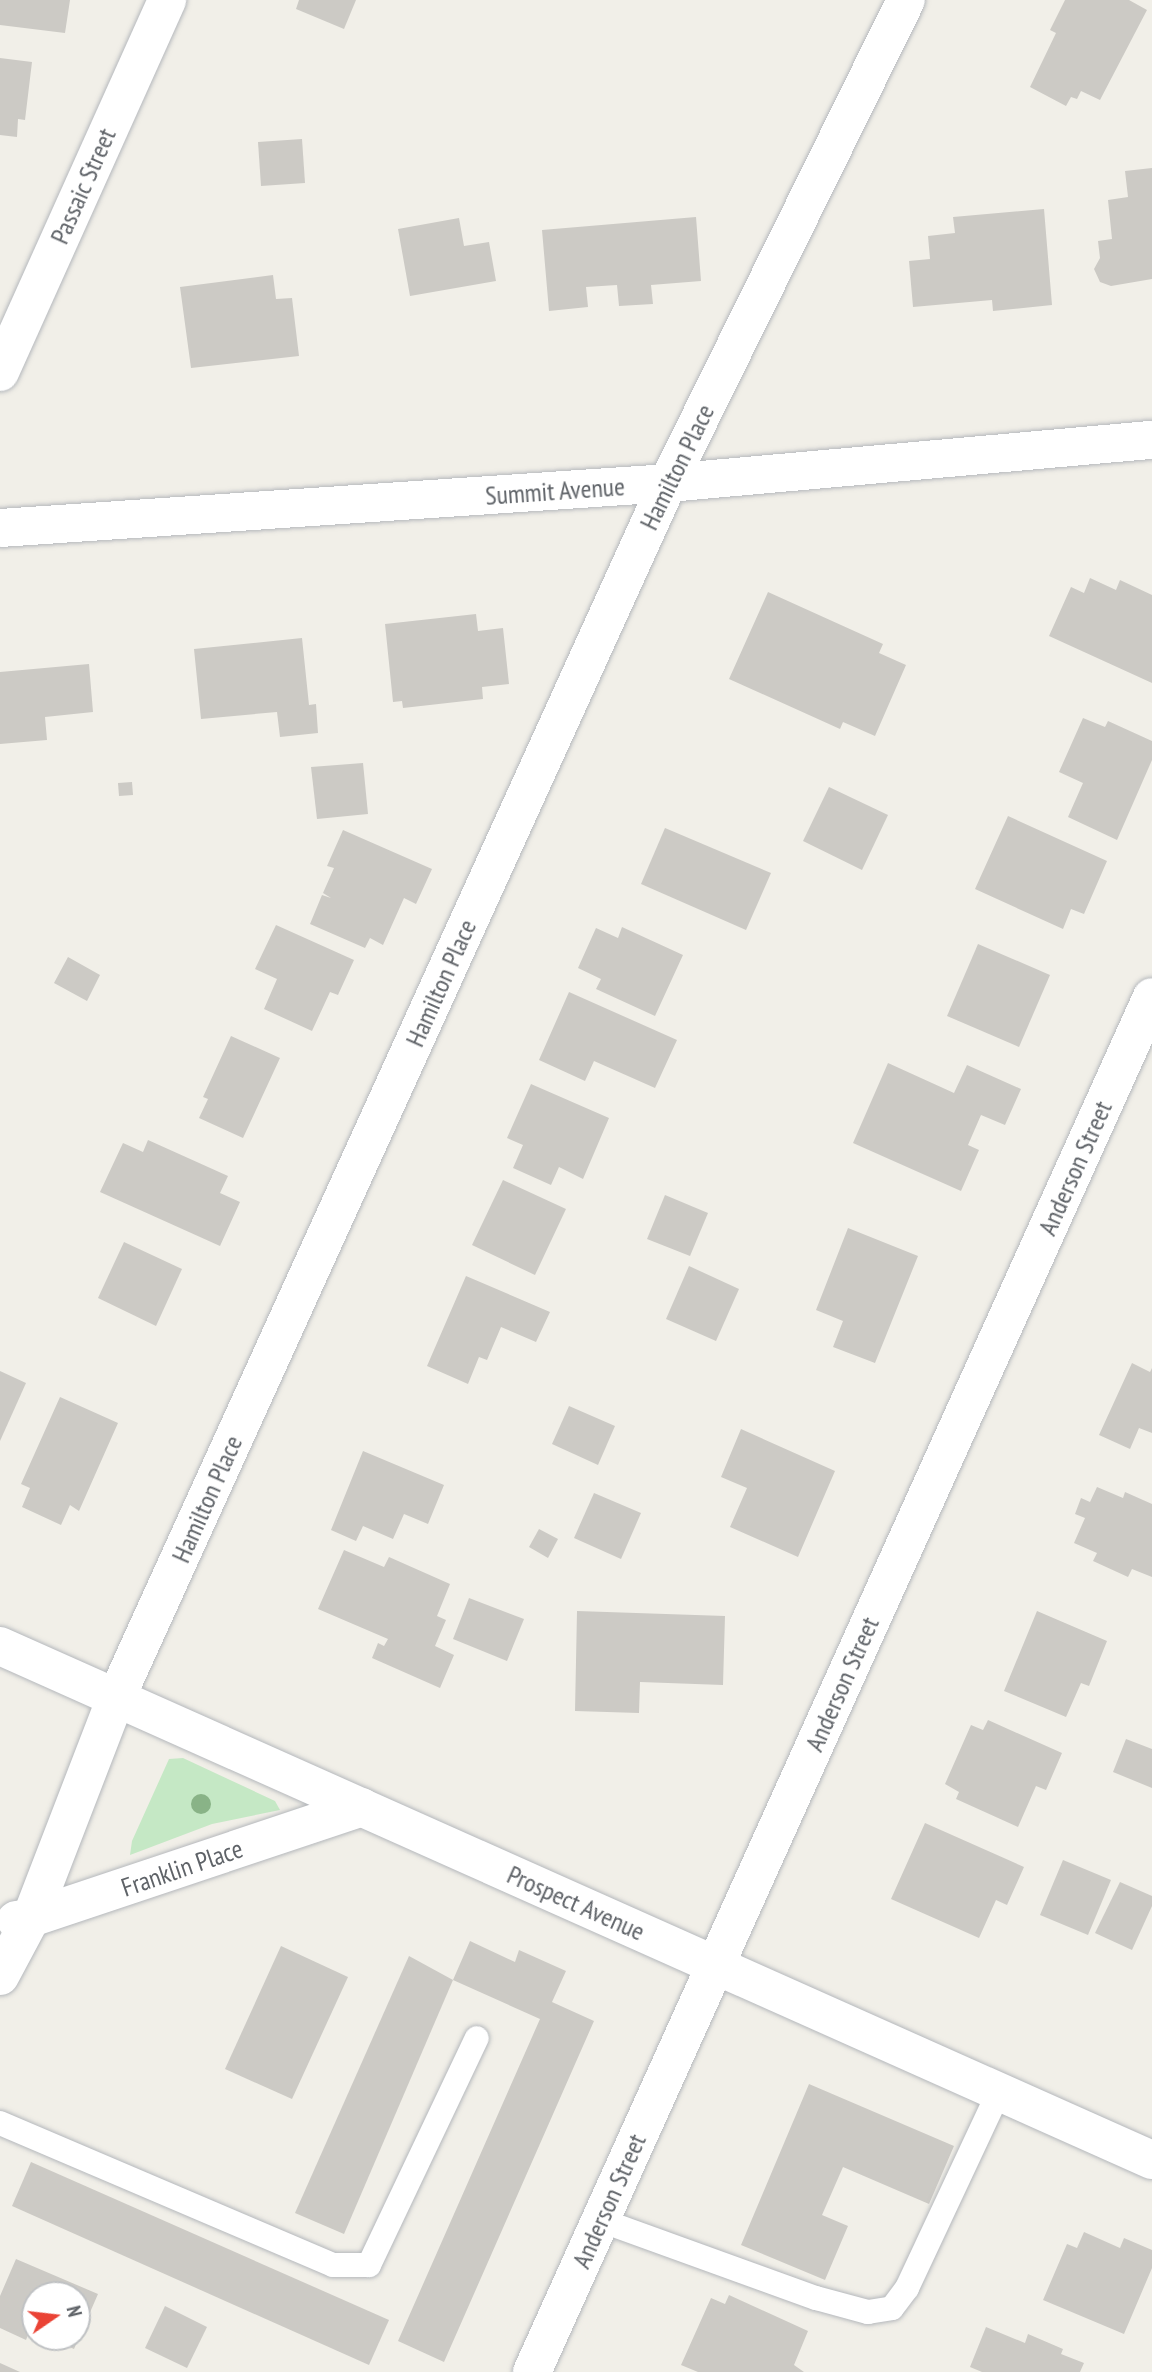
<!DOCTYPE html>
<html>
<head>
<meta charset="utf-8">
<style>
  body { margin:0 }
  #map { position:relative; width:1152px; height:2372px; overflow:hidden; background:#f1efe8; font-family:"PT Sans Narrow",sans-serif }
  div>[style] { position:absolute }
  .green>* { inset:0; background:#c5e8c5 }
  .building>* { inset:0; background:#cccac5 }
  .roads { filter:drop-shadow(0 0 2px #b5b8bc) drop-shadow(0 0 2px #b5b8bc) }
  .lane>* { height:24px; margin:-12px; padding:0 12px; transform-origin:12px; border-radius:12px; background:#fff }
  .street>* { height:38px; margin:-19px; padding:0 19px; transform-origin:19px; border-radius:19px; background:#fff }
  .secondary>* { height:38px; margin:-19px; padding:0 19px; transform-origin:19px; border-radius:19px; background:#fff }
  .trees>* { width:20px; height:20px; margin:-10px; border-radius:50%; background:#89b387 }
  span { translate:-50% -50%; white-space:nowrap; text-align:center; line-height:1.15; -webkit-text-stroke:5px #fff; paint-order:stroke }
  .street-label { font-size:26px; color:#5f6368 }
  .north { position:absolute; left:21px; top:2281px; width:70px; height:70px; box-sizing:border-box; background:#fff; border:2px solid #bfc1c3; border-radius:50%; rotate:76deg; font-size:19px; font-weight:700; line-height:28px; text-align:center; color:#5f6368 }
  .north::after { content:''; display:block; margin:auto; width:24px; height:32px; background:#ea4335; clip-path:polygon(50% 0,100% 100%,50% 72%,0 100%) }
</style>
</head>
<body>
<div id="map">
  <div class="green">
    <div style="clip-path:polygon(183px 1758px,275px 1801px,280px 1810px,212px 1824px,130px 1855px,132px 1841px,169px 1759px)"></div>
  </div>
  <div class="building">
    <div style="clip-path:polygon(0 0,70px 0,65px 33px,0 25px)"></div>
    <div style="clip-path:polygon(299px 0,356px 0,344px 29px,296px 9px)"></div>
    <div style="clip-path:polygon(1065px 0,1129px 0,1147px 10px,1100px 100px,1081px 91px,1077px 99px,1071px 97px,1066px 106px,1030px 87px,1056px 33px,1050px 30px)"></div>
    <div style="clip-path:polygon(0 58px,32px 62px,25px 120px,18px 119px,17px 137px,0 135px)"></div>
    <div style="clip-path:polygon(302px 139px,305px 183px,261px 186px,258px 142px)"></div>
    <div style="clip-path:polygon(1152px 168px,1152px 279px,1111px 286px,1100px 282px,1094px 269px,1100px 258px,1098px 241px,1112px 239px,1108px 200px,1128px 197px,1125px 171px)"></div>
    <div style="clip-path:polygon(1044px 209px,1052px 305px,993px 311px,992px 300px,913px 307px,909px 261px,930px 259px,928px 236px,955px 233px,953px 217px)"></div>
    <div style="clip-path:polygon(696px 217px,701px 281px,651px 285px,653px 304px,619px 306px,617px 285px,586px 287px,588px 307px,549px 311px,542px 230px)"></div>
    <div style="clip-path:polygon(459px 218px,464px 246px,489px 242px,496px 281px,410px 296px,398px 229px)"></div>
    <div style="clip-path:polygon(273px 275px,276px 299px,292px 298px,299px 356px,191px 368px,180px 287px)"></div>
    <div style="clip-path:polygon(1090px 578px,1116px 590px,1120px 580px,1152px 595px,1152px 683px,1049px 636px,1071px 587px,1084px 593px)"></div>
    <div style="clip-path:polygon(768px 592px,883px 644px,879px 653px,906px 665px,875px 736px,843px 722px,840px 729px,729px 679px)"></div>
    <div style="clip-path:polygon(476px 614px,478px 631px,503px 628px,509px 684px,482px 687px,483px 699px,403px 708px,402px 701px,393px 702px,385px 624px)"></div>
    <div style="clip-path:polygon(302px 638px,309px 705px,316px 704px,318px 733px,280px 737px,277px 712px,201px 719px,194px 649px)"></div>
    <div style="clip-path:polygon(89px 664px,93px 712px,45px 717px,47px 740px,0 744px,0 672px)"></div>
    <div style="clip-path:polygon(1083px 718px,1105px 727px,1108px 721px,1152px 741px,1152px 760px,1117px 840px,1068px 817px,1083px 783px,1059px 772px)"></div>
    <div style="clip-path:polygon(363px 763px,368px 814px,317px 819px,311px 767px)"></div>
    <div style="clip-path:polygon(132px 782px,133px 795px,119px 796px,118px 783px)"></div>
    <div style="clip-path:polygon(829px 787px,888px 815px,862px 870px,803px 841px)"></div>
    <div style="clip-path:polygon(1008px 816px,1107px 861px,1084px 914px,1071px 909px,1063px 929px,975px 889px)"></div>
    <div style="clip-path:polygon(665px 828px,771px 873px,746px 930px,641px 884px)"></div>
    <div style="clip-path:polygon(343px 830px,432px 869px,416px 904px,404px 898px,383px 945px,370px 938px,365px 948px,310px 924px,322px 895px,331px 898px,323px 893px,334px 868px,327px 866px)"></div>
    <div style="clip-path:polygon(276px 925px,354px 960px,338px 995px,330px 992px,312px 1031px,264px 1009px,277px 979px,255px 969px)"></div>
    <div style="clip-path:polygon(622px 927px,683px 955px,655px 1016px,596px 989px,601px 979px,578px 968px,596px 928px,618px 938px)"></div>
    <div style="clip-path:polygon(978px 944px,1050px 975px,1019px 1047px,947px 1016px)"></div>
    <div style="clip-path:polygon(68px 957px,100px 975px,87px 1001px,54px 983px)"></div>
    <div style="clip-path:polygon(569px 992px,677px 1040px,655px 1088px,594px 1061px,585px 1081px,539px 1060px)"></div>
    <div style="clip-path:polygon(231px 1036px,280px 1058px,243px 1138px,199px 1118px,208px 1099px,203px 1097px)"></div>
    <div style="clip-path:polygon(888px 1063px,954px 1093px,967px 1065px,1021px 1089px,1005px 1125px,981px 1115px,968px 1145px,979px 1150px,961px 1191px,853px 1143px)"></div>
    <div style="clip-path:polygon(531px 1084px,609px 1118px,583px 1179px,559px 1167px,551px 1185px,513px 1168px,523px 1145px,507px 1138px)"></div>
    <div style="clip-path:polygon(148px 1140px,228px 1176px,220px 1193px,240px 1202px,220px 1246px,100px 1192px,123px 1143px,143px 1152px)"></div>
    <div style="clip-path:polygon(503px 1180px,566px 1209px,535px 1275px,472px 1245px)"></div>
    <div style="clip-path:polygon(665px 1195px,708px 1213px,690px 1256px,647px 1239px)"></div>
    <div style="clip-path:polygon(848px 1228px,918px 1256px,875px 1363px,833px 1347px,843px 1321px,816px 1310px)"></div>
    <div style="clip-path:polygon(124px 1242px,182px 1269px,156px 1326px,98px 1298px)"></div>
    <div style="clip-path:polygon(689px 1266px,739px 1289px,716px 1341px,666px 1319px)"></div>
    <div style="clip-path:polygon(466px 1276px,550px 1312px,536px 1342px,501px 1327px,487px 1360px,479px 1357px,468px 1384px,427px 1366px)"></div>
    <div style="clip-path:polygon(1132px 1363px,1150px 1372px,1152px 1368px,1152px 1433px,1139px 1428px,1130px 1449px,1099px 1435px)"></div>
    <div style="clip-path:polygon(0 1371px,26px 1383px,0 1441px)"></div>
    <div style="clip-path:polygon(60px 1397px,118px 1423px,79px 1511px,70px 1505px,61px 1525px,22px 1507px,30px 1488px,21px 1484px)"></div>
    <div style="clip-path:polygon(569px 1406px,615px 1426px,598px 1465px,552px 1444px)"></div>
    <div style="clip-path:polygon(741px 1429px,835px 1471px,798px 1557px,730px 1527px,747px 1488px,721px 1477px)"></div>
    <div style="clip-path:polygon(363px 1451px,444px 1485px,428px 1524px,404px 1514px,393px 1539px,363px 1526px,356px 1541px,331px 1530px)"></div>
    <div style="clip-path:polygon(1097px 1487px,1123px 1498px,1125px 1492px,1152px 1504px,1152px 1577px,1132px 1569px,1128px 1577px,1093px 1561px,1097px 1553px,1074px 1543px,1085px 1518px,1075px 1514px,1081px 1498px,1090px 1502px)"></div>
    <div style="clip-path:polygon(594px 1493px,641px 1513px,621px 1559px,574px 1538px)"></div>
    <div style="clip-path:polygon(539px 1529px,558px 1539px,548px 1558px,529px 1547px)"></div>
    <div style="clip-path:polygon(344px 1550px,384px 1567px,389px 1557px,450px 1584px,437px 1616px,446px 1620px,435px 1646px,454px 1655px,440px 1688px,372px 1658px,378px 1643px,384px 1646px,388px 1639px,318px 1609px)"></div>
    <div style="clip-path:polygon(469px 1598px,524px 1619px,507px 1661px,453px 1639px)"></div>
    <div style="clip-path:polygon(577px 1611px,725px 1616px,723px 1685px,640px 1682px,639px 1713px,575px 1711px)"></div>
    <div style="clip-path:polygon(1037px 1611px,1107px 1641px,1089px 1686px,1081px 1683px,1066px 1717px,1004px 1691px)"></div>
    <div style="clip-path:polygon(988px 1720px,1062px 1753px,1046px 1790px,1036px 1786px,1018px 1827px,956px 1799px,959px 1792px,945px 1784px,971px 1725px,983px 1730px)"></div>
    <div style="clip-path:polygon(1126px 1739px,1152px 1749px,1152px 1788px,1113px 1772px)"></div>
    <div style="clip-path:polygon(925px 1823px,1024px 1867px,1007px 1905px,996px 1900px,979px 1938px,891px 1899px)"></div>
    <div style="clip-path:polygon(1063px 1860px,1111px 1880px,1088px 1935px,1040px 1915px)"></div>
    <div style="clip-path:polygon(1120px 1882px,1152px 1896px,1152px 1906px,1132px 1950px,1095px 1933px)"></div>
    <div style="clip-path:polygon(470px 1941px,515px 1962px,519px 1950px,566px 1971px,552px 2002px,594px 2021px,444px 2362px,398px 2341px,540px 2019px,453px 1980px)"></div>
    <div style="clip-path:polygon(281px 1946px,348px 1977px,292px 2099px,225px 2069px)"></div>
    <div style="clip-path:polygon(409px 1956px,453px 1980px,344px 2234px,295px 2213px)"></div>
    <div style="clip-path:polygon(809px 2084px,954px 2146px,929px 2204px,843px 2167px,822px 2215px,848px 2226px,825px 2280px,741px 2245px)"></div>
    <div style="clip-path:polygon(31px 2162px,389px 2320px,369px 2365px,12px 2206px)"></div>
    <div style="clip-path:polygon(1084px 2232px,1120px 2248px,1124px 2238px,1152px 2250px,1152px 2268px,1124px 2334px,1043px 2300px,1067px 2244px,1077px 2248px)"></div>
    <div style="clip-path:polygon(16px 2259px,98px 2294px,74px 2349px,46px 2337px,77px 2337px,77px 2295px,35px 2295px,35px 2332px,30px 2330px,26px 2340px,0 2328px,0 2296px)"></div>
    <div style="clip-path:polygon(729px 2295px,808px 2331px,794px 2365px,804px 2372px,698px 2372px,681px 2365px,711px 2298px,725px 2304px)"></div>
    <div style="clip-path:polygon(165px 2306px,207px 2327px,187px 2368px,145px 2348px)"></div>
    <div style="clip-path:polygon(986px 2327px,1025px 2343px,1028px 2334px,1063px 2349px,1061px 2354px,1084px 2363px,1080px 2372px,982px 2372px,970px 2367px)"></div>
    <div style="clip-path:polygon(0 2363px,20px 2372px,0 2372px)"></div>
  </div>
  <div class="roads">
    <div class="lane">
      <div style="left:0;top:2123px;width:362px;rotate:23.1deg"></div>
      <div style="left:333px;top:2265px;width:36px"></div>
      <div style="left:369px;top:2265px;width:251px;rotate:-64.6deg"></div>
      <div style="left:600px;top:2220px;width:230px;rotate:19.9deg"></div>
      <div style="left:816px;top:2298px;width:54px;rotate:15.1deg"></div>
      <div style="left:868px;top:2312px;width:24px;rotate:-9deg"></div>
      <div style="left:892px;top:2308px;width:25px;rotate:-53deg"></div>
      <div style="left:907px;top:2288px;width:217px;rotate:-64.9deg"></div>
    </div>
    <div class="street">
      <div style="left:0;top:528px;width:670px;rotate:-3.85deg"></div>
      <div style="left:668px;top:483px;width:486px;rotate:-5.1deg"></div>
      <div style="left:0;top:1646px;width:1261px;rotate:24.05deg"></div>
      <div style="left:16px;top:1920px;width:15px;rotate:-8deg"></div>
      <div style="left:31px;top:1918px;width:349px;rotate:-18.5deg"></div>
      <div style="left:0;top:1976px;width:66px;rotate:-61.9deg"></div>
      <div style="left:31px;top:1918px;width:236px;rotate:-68.9deg"></div>
      <div style="left:116px;top:1698px;width:1335px;rotate:-65.57deg"></div>
      <div style="left:668px;top:483px;width:538px;rotate:-63.77deg"></div>
      <div style="left:532px;top:2372px;width:1508px;rotate:-65.73deg"></div>
    </div>
    <div class="secondary">
      <div style="left:0;top:372px;width:408px;rotate:-65.8deg"></div>
    </div>
  </div>
  <div class="trees">
    <div style="left:201px;top:1804px"></div>
  </div>
  <div class="street-label">
    <span style="left:83px;top:186px;rotate:-66deg">Passaic Street</span>
    <span style="left:677px;top:467px;rotate:-64deg">Hamilton Place</span>
    <span style="left:555px;top:491px;rotate:-4deg">Summit Avenue</span>
    <span style="left:441px;top:983px;rotate:-66deg">Hamilton Place</span>
    <span style="left:1075px;top:1168px;rotate:-66deg">Anderson Street</span>
    <span style="left:207px;top:1499px;rotate:-66deg">Hamilton Place</span>
    <span style="left:842px;top:1684px;rotate:-66deg">Anderson Street</span>
    <span style="left:182px;top:1868px;rotate:-19deg">Franklin Place</span>
    <span style="left:576px;top:1903px;rotate:24deg">Prospect Avenue</span>
    <span style="left:609px;top:2201px;rotate:-66deg">Anderson Street</span>
  </div>
  <div class="north">N</div>
</div>
</body>
</html>
